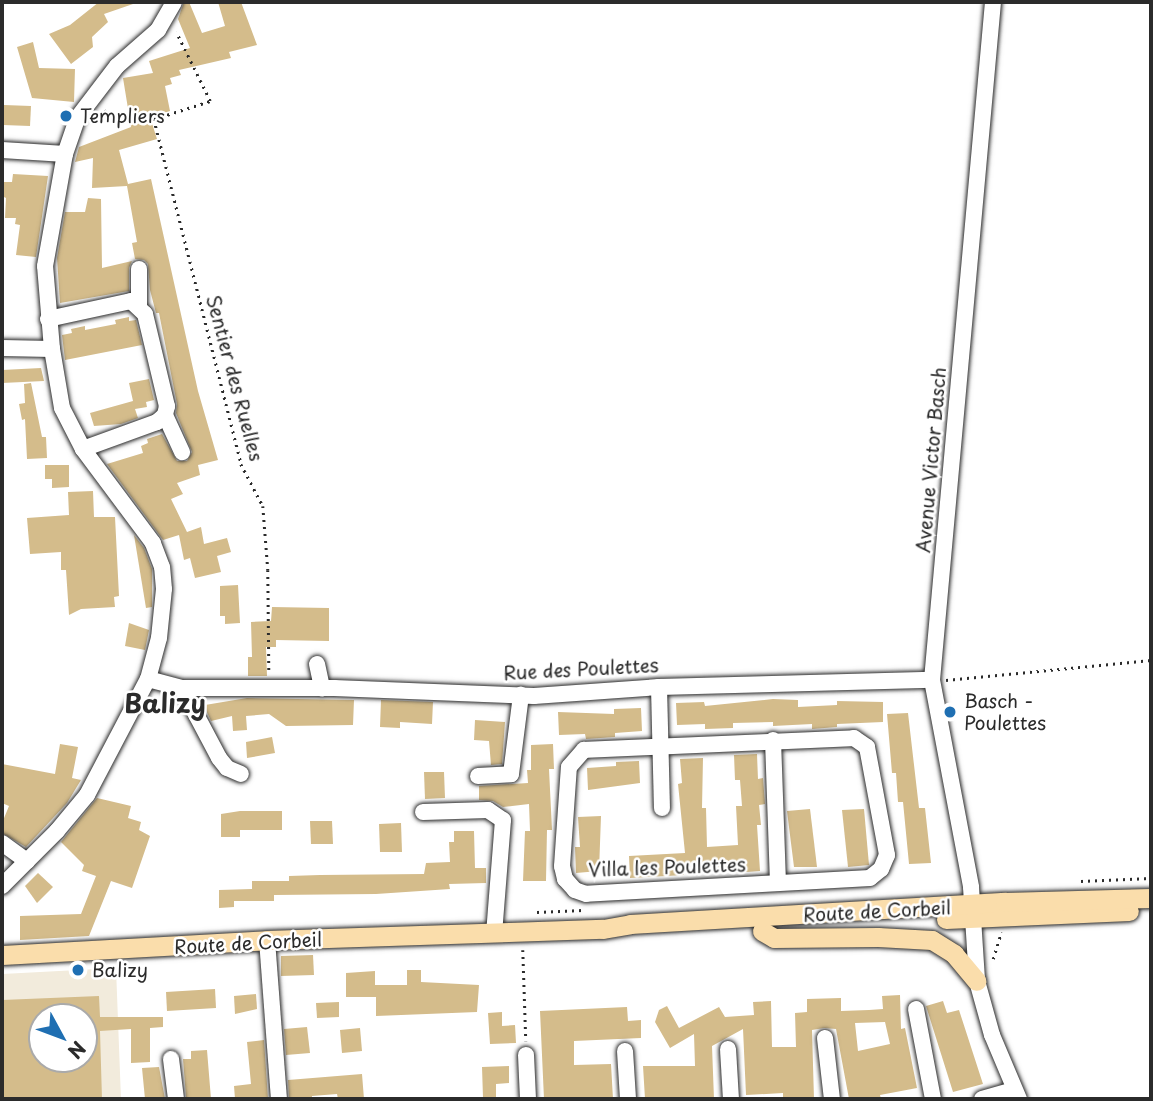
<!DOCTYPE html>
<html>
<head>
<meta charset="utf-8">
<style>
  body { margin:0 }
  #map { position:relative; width:1153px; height:1101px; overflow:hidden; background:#fff; font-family:"Playpen Sans",sans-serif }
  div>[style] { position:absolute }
  .built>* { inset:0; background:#f2ebdc }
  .building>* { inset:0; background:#d4bc8b }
  .path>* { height:2.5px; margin-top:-1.25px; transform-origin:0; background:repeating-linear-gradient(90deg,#2b2b2b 0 2px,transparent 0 7px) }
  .roads { filter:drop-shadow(0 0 2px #2b2b2b) drop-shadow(0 0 2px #2b2b2b) }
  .minor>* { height:16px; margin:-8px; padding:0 8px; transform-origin:8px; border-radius:8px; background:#fff }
  .major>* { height:19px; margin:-9.5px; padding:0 9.5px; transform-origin:9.5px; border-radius:9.5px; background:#faddab }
  .dots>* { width:19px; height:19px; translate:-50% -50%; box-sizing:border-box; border:4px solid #fff; border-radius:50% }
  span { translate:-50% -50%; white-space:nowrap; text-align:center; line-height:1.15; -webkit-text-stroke:5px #fff; paint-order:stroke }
  .poi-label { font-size:19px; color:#2b2b2b }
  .left { translate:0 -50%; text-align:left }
  .street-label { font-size:19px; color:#2b2b2b }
  .district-label { font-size:26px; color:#2b2b2b; font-weight:700 }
  .frame { position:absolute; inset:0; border:4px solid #2b2b2b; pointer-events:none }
  .north { position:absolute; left:28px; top:1003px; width:70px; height:70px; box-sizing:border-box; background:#fff; border:2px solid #aaa; border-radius:50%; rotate:131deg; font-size:19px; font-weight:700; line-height:28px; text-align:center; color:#2b2b2b }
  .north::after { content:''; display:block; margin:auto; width:24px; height:32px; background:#1f6fb2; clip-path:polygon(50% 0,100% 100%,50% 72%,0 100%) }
</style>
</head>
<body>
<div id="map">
  <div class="built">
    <div style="clip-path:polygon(evenodd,116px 968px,121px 1099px,2px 1099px,2px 974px,116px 968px,42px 1017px,84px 1017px,84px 1059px,42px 1059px,42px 1017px)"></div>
  </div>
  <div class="building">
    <div style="clip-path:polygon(99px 2px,133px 4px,104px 14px,108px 22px,92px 37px,93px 47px,71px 64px,49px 34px,70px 25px)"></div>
    <div style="clip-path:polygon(184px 2px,189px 2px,202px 33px,225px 26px,218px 2px,241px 2px,257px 45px,229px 52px,231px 58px,179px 70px,181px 75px,170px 78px,172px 84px,165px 86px,170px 111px,150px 117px,157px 139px,119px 150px,128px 184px,151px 179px,198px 391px,218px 460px,198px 465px,200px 475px,177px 483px,183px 494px,171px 499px,187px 532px,201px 527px,204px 544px,227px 538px,231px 552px,217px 556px,221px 572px,195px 578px,190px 558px,184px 560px,179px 535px,163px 540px,107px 464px,143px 453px,141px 446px,148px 443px,147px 439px,162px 434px,177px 461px,187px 461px,192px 452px,176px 413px,177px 404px,159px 313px,156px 313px,150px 290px,148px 264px,144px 260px,135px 259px,132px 243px,137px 242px,127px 186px,92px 188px,93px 158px,75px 162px,79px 147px,131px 127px,123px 78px,153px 73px,149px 61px,190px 48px,178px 19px)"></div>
    <div style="clip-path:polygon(33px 42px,39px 68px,75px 69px,74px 102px,32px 98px,17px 47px)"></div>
    <div style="clip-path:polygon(4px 105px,31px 106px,30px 126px,3px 125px)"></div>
    <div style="clip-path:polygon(13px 174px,48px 176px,36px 257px,16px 255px,20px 225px,15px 224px,16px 218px,5px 218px,6px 198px,2px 196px,2px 182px,12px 182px)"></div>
    <div style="clip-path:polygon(88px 198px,101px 199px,102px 268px,132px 261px,129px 268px,129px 291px,60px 303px,57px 258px,65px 212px,85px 212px)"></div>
    <div style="clip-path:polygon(129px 317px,129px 321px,136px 320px,142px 345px,65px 360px,62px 335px,72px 333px,71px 329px,85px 326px,85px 330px,116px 324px,115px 320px)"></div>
    <div style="clip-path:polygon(41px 368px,44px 381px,2px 383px,2px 370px)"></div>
    <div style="clip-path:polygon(149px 379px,154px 400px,146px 402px,147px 407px,135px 409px,138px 418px,121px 424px,94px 426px,90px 413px,133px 401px,129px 383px)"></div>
    <div style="clip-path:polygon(31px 383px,42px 437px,46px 437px,47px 458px,27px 459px,25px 419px,22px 420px,19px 404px,25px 403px,24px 384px)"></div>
    <div style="clip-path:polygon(45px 465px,69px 465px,69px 487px,52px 488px,52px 479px,45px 479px)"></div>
    <div style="clip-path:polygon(93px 491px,94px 517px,115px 517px,119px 596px,114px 597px,115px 607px,81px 609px,69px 615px,66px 570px,61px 570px,61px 552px,30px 554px,27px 518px,69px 515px,68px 492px)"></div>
    <div style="clip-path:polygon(134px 535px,144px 548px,152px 569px,152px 607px,146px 608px)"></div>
    <div style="clip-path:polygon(238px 585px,240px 623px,225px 624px,225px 616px,220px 616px,220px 586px)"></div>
    <div style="clip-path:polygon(272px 607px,329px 608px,329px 641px,276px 640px,276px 647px,266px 647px,267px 676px,248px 676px,248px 657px,252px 657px,251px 622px,271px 621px)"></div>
    <div style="clip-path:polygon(129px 623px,149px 630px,145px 650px,125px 646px)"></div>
    <div style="clip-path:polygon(247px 698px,354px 700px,353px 725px,286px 726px,269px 714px,246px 716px,247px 730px,233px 731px,232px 716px,211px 721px,206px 710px,205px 705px)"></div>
    <div style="clip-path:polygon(773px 699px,798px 700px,798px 707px,837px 705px,837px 701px,883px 702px,883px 722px,837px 724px,837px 727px,812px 729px,812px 724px,773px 726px,773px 722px,733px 723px,733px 728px,705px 729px,705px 724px,677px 725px,676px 703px,704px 702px,705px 706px)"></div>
    <div style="clip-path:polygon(381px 700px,433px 702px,432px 724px,400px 722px,400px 728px,380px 727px)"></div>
    <div style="clip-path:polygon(641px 708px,642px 731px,615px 733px,615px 737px,586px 739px,585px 734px,559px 735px,558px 712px,614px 714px,614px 709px)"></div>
    <div style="clip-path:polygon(908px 713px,919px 808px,925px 808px,931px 863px,909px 864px,903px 802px,898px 802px,896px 773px,892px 773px,887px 714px)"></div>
    <div style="clip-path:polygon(475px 720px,505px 722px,502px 764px,491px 765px,489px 741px,474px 740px)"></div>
    <div style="clip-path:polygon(272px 737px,275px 753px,247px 758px,246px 742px)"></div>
    <div style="clip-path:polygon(60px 744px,78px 747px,72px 778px,81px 780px,67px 803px,26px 847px,2px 833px,2px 823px,9px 806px,2px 803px,2px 764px,55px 774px)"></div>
    <div style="clip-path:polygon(553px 744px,554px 769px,549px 769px,552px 830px,547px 830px,546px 881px,523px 881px,525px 831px,530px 831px,529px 804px,503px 807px,493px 801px,479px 800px,479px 786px,528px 783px,527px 770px,531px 770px,531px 745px)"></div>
    <div style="clip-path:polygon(757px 754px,758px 779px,763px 778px,765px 804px,759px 805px,761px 825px,757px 825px,760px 871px,733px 873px,733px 869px,684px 871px,684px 875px,630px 878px,629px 856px,685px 853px,678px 784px,682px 783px,680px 759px,703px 758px,702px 808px,706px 808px,707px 847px,738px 845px,736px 806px,742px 806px,740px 780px,735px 780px,734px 755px)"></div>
    <div style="clip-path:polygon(639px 761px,640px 783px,588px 790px,587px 768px,616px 766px,616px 762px)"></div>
    <div style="clip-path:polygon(424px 772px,444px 772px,445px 798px,425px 799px)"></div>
    <div style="clip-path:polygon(97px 798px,131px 806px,128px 818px,141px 822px,139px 830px,150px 836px,132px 888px,111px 881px,89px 936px,20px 940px,20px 916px,81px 914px,96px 876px,82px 871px,84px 865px,61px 842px)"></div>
    <div style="clip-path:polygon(810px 809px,817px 867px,794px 867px,787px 811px)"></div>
    <div style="clip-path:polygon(864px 809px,869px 865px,848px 867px,842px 810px)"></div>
    <div style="clip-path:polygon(240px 811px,282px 811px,282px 830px,240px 830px,240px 837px,221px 837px,221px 814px)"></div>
    <div style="clip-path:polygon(601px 816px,599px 871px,576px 873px,575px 847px,580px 847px,578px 817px)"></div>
    <div style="clip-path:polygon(310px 821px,332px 821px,333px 844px,311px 844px)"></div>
    <div style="clip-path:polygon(401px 823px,402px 852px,380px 852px,379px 824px)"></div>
    <div style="clip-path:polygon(454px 831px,474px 831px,475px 868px,486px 868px,486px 883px,449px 884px,450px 889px,376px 894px,274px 895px,274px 901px,234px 901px,234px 907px,219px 908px,219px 890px,252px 889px,252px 881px,289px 881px,289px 876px,320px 875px,424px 874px,426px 863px,450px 862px,449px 842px,454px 842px)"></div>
    <div style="clip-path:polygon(38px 873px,53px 887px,37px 903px,25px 886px)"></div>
    <div style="clip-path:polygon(313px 955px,314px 975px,281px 976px,281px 956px)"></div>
    <div style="clip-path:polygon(407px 970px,421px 970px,421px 982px,479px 985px,477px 1012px,376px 1016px,376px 997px,346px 997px,346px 973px,375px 971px,375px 985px,407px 985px)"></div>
    <div style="clip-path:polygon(215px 989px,216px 1008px,167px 1011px,166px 992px)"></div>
    <div style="clip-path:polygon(256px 994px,257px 1009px,235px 1014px,234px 996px)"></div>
    <div style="clip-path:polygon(evenodd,900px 995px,901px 1029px,905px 1028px,917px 1088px,880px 1095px,881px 1099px,849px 1099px,836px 1029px,824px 1028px,812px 1030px,814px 1099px,783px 1099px,783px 1093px,746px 1095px,743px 1029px,712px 1046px,714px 1099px,645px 1099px,643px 1066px,695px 1066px,694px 1034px,670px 1048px,655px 1022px,659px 1010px,667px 1006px,679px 1028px,719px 1007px,725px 1017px,754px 1015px,753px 1002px,771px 1001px,772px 1047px,796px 1047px,795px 1013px,807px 1012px,807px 999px,841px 998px,841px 1011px,869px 1010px,883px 1009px,882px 996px,900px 995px,885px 1022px,890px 1044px,858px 1051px,855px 1023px,885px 1022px)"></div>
    <div style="clip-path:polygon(evenodd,99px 996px,100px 1017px,163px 1017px,163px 1027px,150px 1028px,150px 1062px,131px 1063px,131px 1029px,100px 1031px,102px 1099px,2px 1099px,2px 1000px,99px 996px,42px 1017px,84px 1017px,84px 1059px,42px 1059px,42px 1017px)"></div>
    <div style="clip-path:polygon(943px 1001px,947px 1013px,959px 1010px,983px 1084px,953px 1092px,926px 1006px)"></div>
    <div style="clip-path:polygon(339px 1002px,339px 1017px,317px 1018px,316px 1003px)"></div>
    <div style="clip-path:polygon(627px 1007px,628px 1021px,641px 1020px,641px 1038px,574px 1041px,574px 1065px,611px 1064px,613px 1099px,544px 1099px,540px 1011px)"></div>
    <div style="clip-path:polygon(502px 1012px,502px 1026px,515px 1025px,516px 1043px,490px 1044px,488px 1013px)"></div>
    <div style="clip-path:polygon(307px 1027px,310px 1053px,286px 1055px,284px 1029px)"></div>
    <div style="clip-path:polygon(360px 1028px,362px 1051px,342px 1053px,340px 1030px)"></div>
    <div style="clip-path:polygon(264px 1040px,268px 1099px,235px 1099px,234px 1086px,251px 1084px,247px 1042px)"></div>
    <div style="clip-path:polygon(207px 1050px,211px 1099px,186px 1097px,183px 1059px,191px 1059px,191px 1051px)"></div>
    <div style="clip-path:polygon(509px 1066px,509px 1083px,496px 1084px,496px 1098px,483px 1098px,482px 1067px)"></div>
    <div style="clip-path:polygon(159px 1067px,165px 1099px,145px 1099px,142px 1068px)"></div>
    <div style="clip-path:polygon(362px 1074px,364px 1099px,338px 1099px,337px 1094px,312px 1096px,312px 1099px,289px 1098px,288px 1080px)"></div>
  </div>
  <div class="path">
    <div style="left:104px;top:110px;width:16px;rotate:43deg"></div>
    <div style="left:116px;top:121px;width:31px;rotate:-7deg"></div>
    <div style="left:147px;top:117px;width:7px;rotate:16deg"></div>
    <div style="left:154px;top:119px;width:356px;rotate:75.8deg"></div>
    <div style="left:241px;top:464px;width:47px;rotate:62.4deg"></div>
    <div style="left:263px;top:506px;width:64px;rotate:85.5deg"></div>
    <div style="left:268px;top:570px;width:104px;rotate:89.4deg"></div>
    <div style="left:154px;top:119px;width:59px;rotate:-17.8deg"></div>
    <div style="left:210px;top:101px;width:77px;rotate:-116.2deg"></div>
    <div style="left:946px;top:680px;width:206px;rotate:-5.6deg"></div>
    <div style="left:1081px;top:881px;width:70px;rotate:-2.5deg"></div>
    <div style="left:537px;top:912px;width:46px;rotate:-2.5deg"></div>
    <div style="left:523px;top:950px;width:91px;rotate:88.1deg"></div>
    <div style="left:993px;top:959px;width:28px;rotate:-73deg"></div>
  </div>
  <div class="roads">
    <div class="minor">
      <div style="left:993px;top:2px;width:681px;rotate:95.14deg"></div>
      <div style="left:932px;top:680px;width:211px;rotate:79.3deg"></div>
      <div style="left:971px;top:887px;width:94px;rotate:86.3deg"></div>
      <div style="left:977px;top:981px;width:56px;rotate:74.5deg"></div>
      <div style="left:992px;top:1035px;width:69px;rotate:67.1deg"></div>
      <div style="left:2px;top:150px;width:63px;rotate:3.6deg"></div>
      <div style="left:139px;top:269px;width:37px;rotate:90deg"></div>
      <div style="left:48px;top:319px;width:85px;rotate:-12.2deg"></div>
      <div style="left:131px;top:301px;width:19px;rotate:43deg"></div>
      <div style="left:145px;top:314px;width:95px;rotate:76.6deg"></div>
      <div style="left:167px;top:406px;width:9px;rotate:103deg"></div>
      <div style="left:165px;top:415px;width:11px;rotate:139deg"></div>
      <div style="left:157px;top:422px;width:79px;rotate:160deg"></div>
      <div style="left:2px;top:348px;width:50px;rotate:1.1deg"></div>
      <div style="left:165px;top:415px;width:41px;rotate:65.3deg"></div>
      <div style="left:317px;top:664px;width:25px;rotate:78deg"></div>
      <div style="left:148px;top:679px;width:35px;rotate:15deg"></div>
      <div style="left:182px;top:688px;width:152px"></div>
      <div style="left:334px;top:688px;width:200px;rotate:2.3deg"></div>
      <div style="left:534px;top:696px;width:125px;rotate:-4.1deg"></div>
      <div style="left:659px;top:687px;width:273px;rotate:-1.5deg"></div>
      <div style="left:659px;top:687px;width:121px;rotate:88.6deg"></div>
      <div style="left:182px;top:688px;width:79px;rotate:62.1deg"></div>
      <div style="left:219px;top:758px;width:13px;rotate:51deg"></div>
      <div style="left:227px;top:768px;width:15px;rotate:23deg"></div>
      <div style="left:854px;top:738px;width:16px;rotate:35deg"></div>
      <div style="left:867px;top:747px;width:110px;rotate:79.5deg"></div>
      <div style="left:887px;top:855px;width:15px;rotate:113deg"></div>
      <div style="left:881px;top:869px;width:14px;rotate:141deg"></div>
      <div style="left:870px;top:878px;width:284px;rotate:176.8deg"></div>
      <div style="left:586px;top:894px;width:12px;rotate:-160deg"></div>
      <div style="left:575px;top:890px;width:15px;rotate:-132deg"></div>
      <div style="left:565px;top:879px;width:13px;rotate:-103deg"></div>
      <div style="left:562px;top:866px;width:99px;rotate:-86deg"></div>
      <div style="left:569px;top:767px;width:23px;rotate:-49deg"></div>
      <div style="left:584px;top:750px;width:270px;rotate:-2.5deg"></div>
      <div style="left:773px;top:740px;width:143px;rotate:88deg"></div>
      <div style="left:478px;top:776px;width:33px;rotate:-3deg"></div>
      <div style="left:511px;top:774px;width:80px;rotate:-82.8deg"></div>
      <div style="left:423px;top:812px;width:65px;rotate:-1.8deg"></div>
      <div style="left:488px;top:810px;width:18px;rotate:34deg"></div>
      <div style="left:503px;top:820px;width:114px;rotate:94.5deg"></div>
      <div style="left:2px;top:843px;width:31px;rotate:36deg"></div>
      <div style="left:2px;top:886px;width:78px;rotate:-45deg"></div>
      <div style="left:57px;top:831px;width:47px;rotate:-50.2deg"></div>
      <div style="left:87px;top:795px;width:131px;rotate:-62.3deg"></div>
      <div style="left:148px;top:679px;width:42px;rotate:-75deg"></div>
      <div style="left:159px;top:638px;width:49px;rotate:-84.2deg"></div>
      <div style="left:164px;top:589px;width:22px;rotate:-95deg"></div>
      <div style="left:162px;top:567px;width:26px;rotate:-111deg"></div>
      <div style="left:153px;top:543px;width:117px;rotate:-126.7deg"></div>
      <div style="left:83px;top:449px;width:46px;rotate:-117.1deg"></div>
      <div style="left:62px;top:408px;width:60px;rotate:-99.6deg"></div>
      <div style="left:52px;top:349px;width:83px;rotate:-94.8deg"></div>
      <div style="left:45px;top:266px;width:114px;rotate:-79.9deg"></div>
      <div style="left:65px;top:154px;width:39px;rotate:-71deg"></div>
      <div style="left:78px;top:117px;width:64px;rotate:-52.6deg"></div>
      <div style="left:117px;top:66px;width:55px;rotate:-41.3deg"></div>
      <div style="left:158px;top:30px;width:32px;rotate:-60deg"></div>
      <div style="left:267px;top:940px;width:159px;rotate:85.7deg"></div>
      <div style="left:916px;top:1009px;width:92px;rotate:79.3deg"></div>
      <div style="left:825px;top:1038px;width:61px;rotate:83.5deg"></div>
      <div style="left:728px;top:1049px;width:50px;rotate:86.6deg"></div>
      <div style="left:625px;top:1051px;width:48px;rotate:86.4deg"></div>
      <div style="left:526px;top:1055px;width:44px;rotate:87.4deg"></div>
      <div style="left:171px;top:1059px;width:40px;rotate:82.9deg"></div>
      <div style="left:982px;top:1099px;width:33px;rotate:-16deg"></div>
    </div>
    <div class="major">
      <div style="left:946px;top:919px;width:183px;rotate:-2.5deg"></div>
      <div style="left:762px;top:931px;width:14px;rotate:30deg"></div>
      <div style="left:774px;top:938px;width:104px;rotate:-0.6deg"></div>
      <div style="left:878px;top:937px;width:54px;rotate:3.2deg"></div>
      <div style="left:932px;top:940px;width:26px;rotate:32deg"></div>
      <div style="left:954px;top:954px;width:35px;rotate:50deg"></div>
      <div style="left:2px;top:955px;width:265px;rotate:-3.2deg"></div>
      <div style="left:267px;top:940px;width:336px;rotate:-1.9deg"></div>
      <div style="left:603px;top:929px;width:27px;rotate:-10deg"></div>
      <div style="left:630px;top:924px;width:376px;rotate:-3.4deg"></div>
      <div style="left:1005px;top:902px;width:146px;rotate:-1.6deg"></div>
    </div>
  </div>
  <div class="dots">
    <div style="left:66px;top:116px;background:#1f6fb2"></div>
    <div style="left:950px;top:712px;background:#1f6fb2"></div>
    <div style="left:78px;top:970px;background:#1f6fb2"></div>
  </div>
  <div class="poi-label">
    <span class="left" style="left:80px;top:116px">Templiers</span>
    <span class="left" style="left:964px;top:712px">Basch -<br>Poulettes</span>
    <span class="left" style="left:92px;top:970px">Balizy</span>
  </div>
  <div class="street-label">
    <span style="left:235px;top:378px;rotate:75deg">Sentier des Ruelles</span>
    <span style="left:931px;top:460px;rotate:-85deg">Avenue Victor Basch</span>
    <span style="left:581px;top:669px;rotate:-3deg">Rue des Poulettes</span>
    <span style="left:667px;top:867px;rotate:-2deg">Villa les Poulettes</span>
    <span style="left:877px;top:911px;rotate:-3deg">Route de Corbeil</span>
    <span style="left:248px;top:943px;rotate:-3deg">Route de Corbeil</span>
  </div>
  <div class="district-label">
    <span style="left:165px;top:703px">Balizy</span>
  </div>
  <div class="frame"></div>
  <div class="north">N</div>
</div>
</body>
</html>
